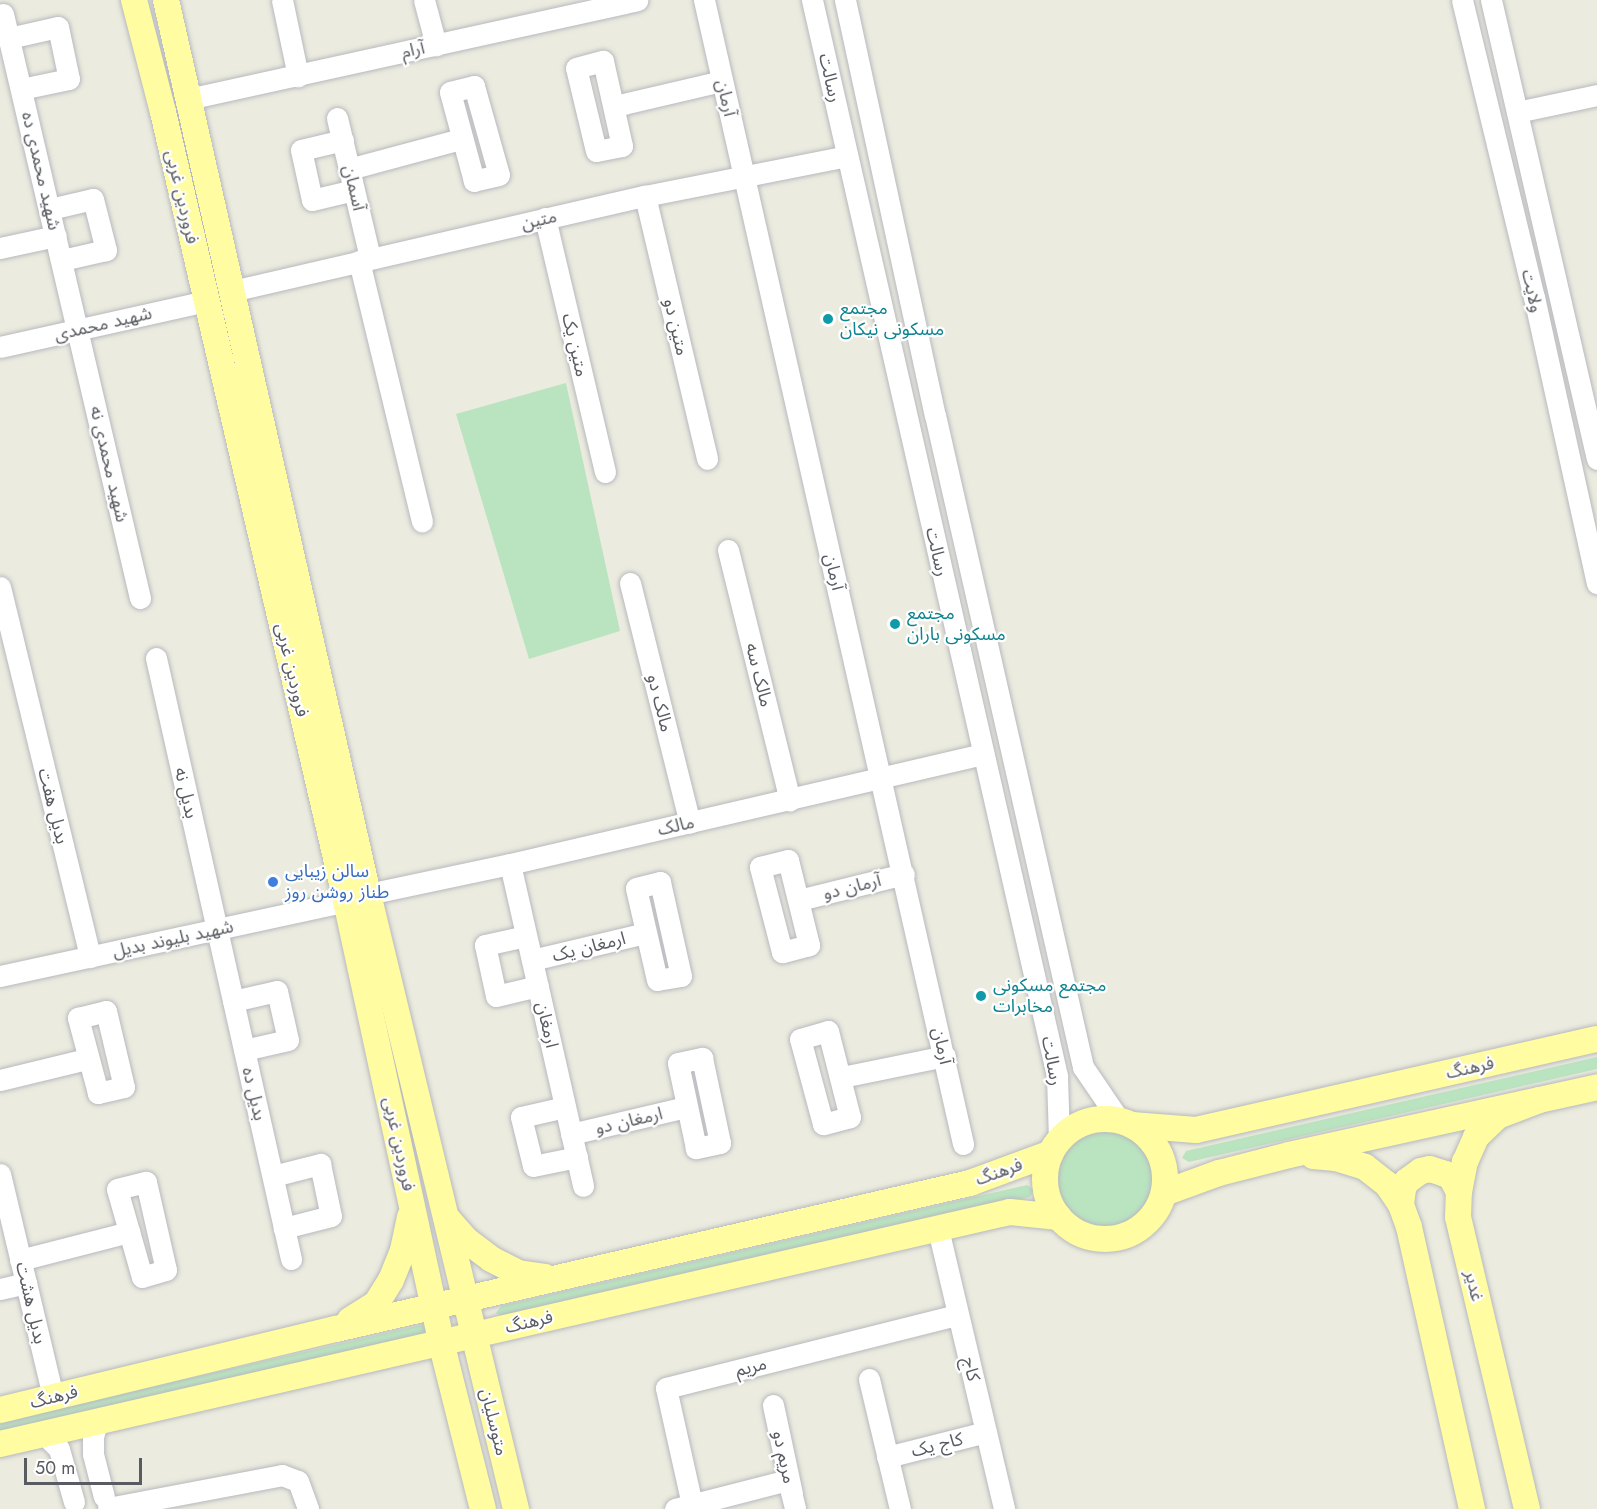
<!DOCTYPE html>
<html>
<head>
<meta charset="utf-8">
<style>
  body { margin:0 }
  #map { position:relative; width:1597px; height:1509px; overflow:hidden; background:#ecebdf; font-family:Jost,"Noto Sans Arabic",sans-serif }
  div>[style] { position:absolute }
  .green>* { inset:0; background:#bae4c0 }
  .round { border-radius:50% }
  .roads { filter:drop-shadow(0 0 2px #b7b9bf) drop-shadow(0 0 2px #b7b9bf) }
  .minor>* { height:21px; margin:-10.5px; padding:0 10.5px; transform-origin:10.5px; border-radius:10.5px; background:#fff }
  .major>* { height:26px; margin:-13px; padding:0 13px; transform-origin:13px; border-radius:13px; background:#fffca1 }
  .major>.ring { margin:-13px; padding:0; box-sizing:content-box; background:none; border:26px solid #fffca1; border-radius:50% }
  .dots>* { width:16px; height:16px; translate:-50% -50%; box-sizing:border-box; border:3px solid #fff; border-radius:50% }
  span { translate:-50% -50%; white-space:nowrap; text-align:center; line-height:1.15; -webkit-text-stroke:4.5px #fff; paint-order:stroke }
  .street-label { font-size:18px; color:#585b61 }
  .culture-label { font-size:18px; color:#0d838f }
  .left { translate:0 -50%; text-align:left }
  .shop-label { font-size:18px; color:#366cbe }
  .scale { position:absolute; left:24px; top:1458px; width:118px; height:27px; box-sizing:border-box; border:3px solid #585b61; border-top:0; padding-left:8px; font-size:18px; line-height:21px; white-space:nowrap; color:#585b61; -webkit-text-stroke:4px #fff; paint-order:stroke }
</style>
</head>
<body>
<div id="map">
  <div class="green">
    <div style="clip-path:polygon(566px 383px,620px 631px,529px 659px,456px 414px)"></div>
    <div style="clip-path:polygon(1597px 1057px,1597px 1069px,1189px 1162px,1182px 1158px,1186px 1151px)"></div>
    <div class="round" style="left:1056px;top:1131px;width:96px;height:96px"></div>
    <div style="clip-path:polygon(1027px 1185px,1034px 1190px,1030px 1197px,503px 1317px,496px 1313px,501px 1306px)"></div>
    <div style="clip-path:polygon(421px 1325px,426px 1327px,428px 1333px,0 1434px,0 1422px)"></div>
  </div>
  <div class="roads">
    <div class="minor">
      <div style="left:282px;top:0;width:78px;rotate:78.1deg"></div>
      <div style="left:424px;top:0;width:47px;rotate:75.1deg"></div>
      <div style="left:704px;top:0;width:1173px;rotate:77.24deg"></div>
      <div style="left:812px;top:0;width:1104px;rotate:77.17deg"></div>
      <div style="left:1057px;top:1076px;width:65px;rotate:88.2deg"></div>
      <div style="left:845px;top:0;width:425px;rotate:77.8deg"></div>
      <div style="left:935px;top:415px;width:669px;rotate:77.21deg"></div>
      <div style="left:1083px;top:1067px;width:64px;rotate:55.8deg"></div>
      <div style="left:1462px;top:0;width:306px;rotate:76.4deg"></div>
      <div style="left:1534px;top:297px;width:293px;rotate:77.6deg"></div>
      <div style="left:1491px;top:0;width:471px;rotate:77deg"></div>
      <div style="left:3px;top:14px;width:600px;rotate:76.8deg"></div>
      <div style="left:9px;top:38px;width:50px;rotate:-12.7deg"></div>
      <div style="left:58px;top:27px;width:53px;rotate:78.1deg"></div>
      <div style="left:69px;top:79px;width:49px;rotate:168.2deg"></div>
      <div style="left:603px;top:61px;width:87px;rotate:77.4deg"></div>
      <div style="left:622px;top:146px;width:26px;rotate:169deg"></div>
      <div style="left:596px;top:151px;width:85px;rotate:-103.5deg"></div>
      <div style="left:576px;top:68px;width:28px;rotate:-15deg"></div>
      <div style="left:474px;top:86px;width:92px;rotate:74.3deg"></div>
      <div style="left:499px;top:175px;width:26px;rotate:167deg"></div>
      <div style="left:474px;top:181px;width:92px;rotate:-105.1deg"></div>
      <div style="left:450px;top:92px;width:25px;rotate:-14deg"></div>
      <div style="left:188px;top:99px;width:460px;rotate:-12.4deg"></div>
      <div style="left:615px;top:106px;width:110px;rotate:-13.2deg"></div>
      <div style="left:1517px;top:112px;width:82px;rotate:-12deg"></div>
      <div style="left:337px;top:118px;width:144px;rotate:76.7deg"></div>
      <div style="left:343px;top:140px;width:43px;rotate:166.6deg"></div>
      <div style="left:301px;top:150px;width:51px;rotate:77.6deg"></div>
      <div style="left:312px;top:200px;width:43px;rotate:-13.4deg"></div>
      <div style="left:349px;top:169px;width:116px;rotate:-15deg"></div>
      <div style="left:645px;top:196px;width:270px;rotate:76.7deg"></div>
      <div style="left:50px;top:209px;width:44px;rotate:-13.1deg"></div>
      <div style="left:93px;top:199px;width:53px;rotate:75.7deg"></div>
      <div style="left:106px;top:250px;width:45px;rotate:167.2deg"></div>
      <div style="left:545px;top:218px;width:261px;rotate:76.7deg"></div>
      <div style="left:0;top:248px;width:57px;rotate:-12.1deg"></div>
      <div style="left:359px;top:261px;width:268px;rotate:76.4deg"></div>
      <div style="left:232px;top:291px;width:424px;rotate:-13deg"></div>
      <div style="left:645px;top:196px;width:206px;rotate:-11.2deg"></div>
      <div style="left:0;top:347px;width:210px;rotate:-12.6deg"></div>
      <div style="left:728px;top:550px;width:258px;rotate:76.1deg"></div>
      <div style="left:630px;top:583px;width:247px;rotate:76deg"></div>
      <div style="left:0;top:587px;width:381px;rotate:76.3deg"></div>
      <div style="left:156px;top:658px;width:616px;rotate:77.34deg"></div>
      <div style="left:788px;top:860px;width:88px;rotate:76.1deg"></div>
      <div style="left:809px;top:945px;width:28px;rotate:165deg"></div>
      <div style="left:782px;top:952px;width:88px;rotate:-104.5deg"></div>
      <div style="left:760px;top:867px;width:29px;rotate:-14deg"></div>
      <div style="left:510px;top:864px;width:330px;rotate:77.2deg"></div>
      <div style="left:660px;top:882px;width:96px;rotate:77.4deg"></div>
      <div style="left:681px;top:976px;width:24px;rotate:171deg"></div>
      <div style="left:657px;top:980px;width:94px;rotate:-102.9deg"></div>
      <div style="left:636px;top:888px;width:25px;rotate:-14deg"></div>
      <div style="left:368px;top:894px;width:145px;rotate:-11.9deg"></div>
      <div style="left:510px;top:864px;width:486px;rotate:-13.1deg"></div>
      <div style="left:799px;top:900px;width:108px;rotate:-13.9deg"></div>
      <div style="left:526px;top:936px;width:42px;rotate:167.6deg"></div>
      <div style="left:485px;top:945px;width:52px;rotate:77.8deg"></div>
      <div style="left:496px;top:996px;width:43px;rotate:-13.4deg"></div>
      <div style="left:532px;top:960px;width:116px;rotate:-13.4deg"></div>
      <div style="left:0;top:976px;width:354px;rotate:-12.2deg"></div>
      <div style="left:233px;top:1001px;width:45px;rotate:-12.8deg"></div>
      <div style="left:277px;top:991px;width:50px;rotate:77.3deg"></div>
      <div style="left:288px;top:1040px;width:45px;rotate:167.2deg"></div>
      <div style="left:106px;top:1011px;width:78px;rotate:76.7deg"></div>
      <div style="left:124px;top:1087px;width:27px;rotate:167deg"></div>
      <div style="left:98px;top:1093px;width:78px;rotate:-104.9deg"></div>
      <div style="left:78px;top:1018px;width:29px;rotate:-14deg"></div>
      <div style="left:828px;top:1031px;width:89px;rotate:75.7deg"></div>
      <div style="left:850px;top:1117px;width:28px;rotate:165deg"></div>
      <div style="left:823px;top:1124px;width:88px;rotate:-105.1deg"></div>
      <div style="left:800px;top:1039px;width:29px;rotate:-16deg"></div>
      <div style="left:702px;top:1058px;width:87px;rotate:78deg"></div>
      <div style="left:720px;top:1143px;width:25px;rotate:168deg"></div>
      <div style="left:696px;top:1148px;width:87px;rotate:-102deg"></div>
      <div style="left:678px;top:1063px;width:25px;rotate:-12deg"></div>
      <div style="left:842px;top:1077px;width:105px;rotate:-11.5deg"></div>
      <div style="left:0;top:1080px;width:89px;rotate:-13.6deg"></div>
      <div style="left:565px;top:1107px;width:45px;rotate:167.2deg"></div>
      <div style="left:521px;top:1117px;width:50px;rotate:76.2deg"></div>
      <div style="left:533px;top:1166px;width:45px;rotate:-11.6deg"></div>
      <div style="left:571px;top:1134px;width:118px;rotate:-13.2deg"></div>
      <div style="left:0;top:1174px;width:229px;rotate:76.6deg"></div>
      <div style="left:273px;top:1176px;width:49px;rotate:-14.3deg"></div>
      <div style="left:320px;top:1164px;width:53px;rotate:78.1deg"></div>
      <div style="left:331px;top:1216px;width:49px;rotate:165.7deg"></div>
      <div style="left:146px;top:1182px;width:90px;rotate:77.2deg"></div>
      <div style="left:166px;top:1270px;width:25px;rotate:164deg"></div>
      <div style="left:142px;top:1277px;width:91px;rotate:-105.9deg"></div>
      <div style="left:117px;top:1189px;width:30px;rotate:-14deg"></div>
      <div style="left:938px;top:1229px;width:288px;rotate:76.7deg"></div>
      <div style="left:20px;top:1260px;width:113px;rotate:-14.4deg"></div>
      <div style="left:0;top:1289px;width:27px;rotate:-13deg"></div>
      <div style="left:869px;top:1379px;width:134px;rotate:76.6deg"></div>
      <div style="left:773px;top:1405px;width:91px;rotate:77.9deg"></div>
      <div style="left:97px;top:1422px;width:16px;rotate:105deg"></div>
      <div style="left:93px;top:1437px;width:17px;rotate:90deg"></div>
      <div style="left:93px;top:1454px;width:44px;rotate:75.7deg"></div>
      <div style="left:44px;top:1434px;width:21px;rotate:45deg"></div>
      <div style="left:59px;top:1449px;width:55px;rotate:74.2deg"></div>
      <div style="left:887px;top:1457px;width:102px;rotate:-14.2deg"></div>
      <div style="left:108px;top:1508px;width:177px;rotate:-10.7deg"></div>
      <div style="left:282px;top:1475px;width:17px;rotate:21deg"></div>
      <div style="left:298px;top:1481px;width:30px;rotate:70deg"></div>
      <div style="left:675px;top:1509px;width:117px;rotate:-14.4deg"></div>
      <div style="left:788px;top:1480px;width:30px;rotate:76deg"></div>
      <div style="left:693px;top:1509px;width:124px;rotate:-102.6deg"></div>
      <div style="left:666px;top:1388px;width:300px;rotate:-14.1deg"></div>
    </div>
    <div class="major">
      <div style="left:134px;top:0;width:116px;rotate:75.5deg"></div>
      <div style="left:163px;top:112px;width:810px;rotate:76.94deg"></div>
      <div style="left:346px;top:901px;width:451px;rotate:77.8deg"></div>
      <div style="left:441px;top:1342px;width:172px;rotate:75.9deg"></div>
      <div style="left:166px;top:0;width:917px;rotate:77.27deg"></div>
      <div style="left:368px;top:894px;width:633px;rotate:76.47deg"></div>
      <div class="ring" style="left:1045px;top:1119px;width:94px;height:94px"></div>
      <div style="left:1132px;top:1125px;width:64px;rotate:4.5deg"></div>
      <div style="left:1196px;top:1130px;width:411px;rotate:-12.8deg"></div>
      <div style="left:1313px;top:1156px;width:23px;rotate:5deg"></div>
      <div style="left:1336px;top:1158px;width:30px;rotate:17deg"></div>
      <div style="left:1365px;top:1167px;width:28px;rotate:38deg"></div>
      <div style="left:1387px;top:1184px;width:25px;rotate:56deg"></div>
      <div style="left:1401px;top:1205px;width:23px;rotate:70deg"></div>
      <div style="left:1409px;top:1227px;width:289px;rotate:77.4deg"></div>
      <div style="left:1164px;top:1193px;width:59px;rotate:-20deg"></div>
      <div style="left:1219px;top:1173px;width:72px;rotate:-14.4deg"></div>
      <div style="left:1289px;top:1155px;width:315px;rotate:-12.4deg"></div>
      <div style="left:1401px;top:1205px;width:17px;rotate:-83deg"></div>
      <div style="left:1403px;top:1188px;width:8px;rotate:-60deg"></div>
      <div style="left:1407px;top:1181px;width:17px;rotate:-36deg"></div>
      <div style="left:1421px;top:1171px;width:9px;rotate:-13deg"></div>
      <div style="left:1430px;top:1169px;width:16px;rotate:18deg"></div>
      <div style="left:1445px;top:1174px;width:7px;rotate:27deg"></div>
      <div style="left:1451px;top:1177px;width:17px;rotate:62deg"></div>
      <div style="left:446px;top:1217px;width:30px;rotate:49deg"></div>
      <div style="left:466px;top:1240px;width:31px;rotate:37deg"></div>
      <div style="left:491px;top:1259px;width:30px;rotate:27deg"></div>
      <div style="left:518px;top:1273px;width:27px;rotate:8deg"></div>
      <div style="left:350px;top:1320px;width:31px;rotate:-32deg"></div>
      <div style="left:376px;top:1304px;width:28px;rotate:-58deg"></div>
      <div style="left:391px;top:1280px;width:32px;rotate:-68deg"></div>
      <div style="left:403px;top:1250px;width:34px;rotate:-78deg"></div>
      <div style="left:0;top:1410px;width:346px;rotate:-13.6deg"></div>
      <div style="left:336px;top:1329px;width:651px;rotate:-12.97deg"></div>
      <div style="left:970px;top:1183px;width:86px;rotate:-20.3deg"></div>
      <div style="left:0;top:1444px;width:1036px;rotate:-12.94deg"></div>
      <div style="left:1010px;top:1212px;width:49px;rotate:5.8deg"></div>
      <div style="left:1527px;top:1509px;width:300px;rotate:-103.3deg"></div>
      <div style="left:1458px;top:1217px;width:25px;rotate:-88deg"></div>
      <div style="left:1459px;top:1192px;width:31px;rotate:-79deg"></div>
      <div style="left:1465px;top:1162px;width:27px;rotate:-66deg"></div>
      <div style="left:1476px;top:1137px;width:30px;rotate:-44deg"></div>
      <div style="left:1498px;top:1116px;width:44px;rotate:-21.3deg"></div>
    </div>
  </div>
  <div class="dots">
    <div style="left:828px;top:319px;background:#0f9aa8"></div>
    <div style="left:895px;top:624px;background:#0f9aa8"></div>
    <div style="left:273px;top:882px;background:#3f7fe0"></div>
    <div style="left:981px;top:996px;background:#0f9aa8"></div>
  </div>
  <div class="street-label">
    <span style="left:413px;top:50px;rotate:-12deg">آرام</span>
    <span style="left:830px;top:78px;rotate:77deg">رسالت</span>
    <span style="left:726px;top:98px;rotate:77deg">آرمان</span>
    <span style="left:41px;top:171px;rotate:77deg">شهید محمدی ده</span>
    <span style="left:354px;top:188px;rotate:77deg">آسمان</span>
    <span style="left:182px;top:197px;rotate:77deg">فروردین غربی</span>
    <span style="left:539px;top:220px;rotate:-13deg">متین</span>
    <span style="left:1532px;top:291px;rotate:77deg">ولایت</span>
    <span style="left:103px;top:324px;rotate:-13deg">شهید محمدی</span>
    <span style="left:676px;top:327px;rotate:77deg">متین دو</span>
    <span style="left:575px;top:345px;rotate:77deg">متین یک</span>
    <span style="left:109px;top:464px;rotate:77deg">شهید محمدی نه</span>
    <span style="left:937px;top:552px;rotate:77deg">رسالت</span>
    <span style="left:834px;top:572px;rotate:77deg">آرمان</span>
    <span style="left:292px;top:670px;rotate:77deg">فروردین غربی</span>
    <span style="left:759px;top:675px;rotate:76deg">مالک سه</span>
    <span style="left:660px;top:703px;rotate:76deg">مالک دو</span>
    <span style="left:186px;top:793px;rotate:77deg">بدیل نه</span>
    <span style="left:53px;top:806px;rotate:76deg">بدیل هفت</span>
    <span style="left:676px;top:826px;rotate:-13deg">مالک</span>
    <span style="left:852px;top:887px;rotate:-14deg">آرمان دو</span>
    <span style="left:173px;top:939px;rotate:-12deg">شهید بلیوند بدیل</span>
    <span style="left:589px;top:947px;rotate:-14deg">ارمغان یک</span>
    <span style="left:547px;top:1025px;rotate:77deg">ارمغان</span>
    <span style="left:942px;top:1046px;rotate:78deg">آرمان</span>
    <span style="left:1052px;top:1061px;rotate:80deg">رسالت</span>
    <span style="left:1470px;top:1068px;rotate:-13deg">فرهنگ</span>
    <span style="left:254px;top:1094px;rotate:77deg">بدیل ده</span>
    <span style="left:629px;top:1121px;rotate:-13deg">ارمغان دو</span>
    <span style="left:399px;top:1144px;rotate:78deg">فروردین غربی</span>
    <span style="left:999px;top:1172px;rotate:-20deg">فرهنگ</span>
    <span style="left:1474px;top:1286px;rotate:77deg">غدیر</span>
    <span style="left:31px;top:1303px;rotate:77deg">بدیل هشت</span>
    <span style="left:529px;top:1322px;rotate:-13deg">فرهنگ</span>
    <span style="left:751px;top:1367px;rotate:-14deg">مریم</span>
    <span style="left:971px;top:1369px;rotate:76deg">کاج</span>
    <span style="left:54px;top:1397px;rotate:-14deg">فرهنگ</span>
    <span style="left:494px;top:1422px;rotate:76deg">متوسلیان</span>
    <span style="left:937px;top:1445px;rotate:-14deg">کاج یک</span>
    <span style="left:784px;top:1457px;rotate:78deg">مریم دو</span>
  </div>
  <div class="culture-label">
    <span class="left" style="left:840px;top:319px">مجتمع<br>مسکونی نیکان</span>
    <span class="left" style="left:907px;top:624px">مجتمع<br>مسکونی باران</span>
    <span class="left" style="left:993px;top:996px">مجتمع مسکونی<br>مخابرات</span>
  </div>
  <div class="shop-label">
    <span class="left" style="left:285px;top:882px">سالن زیبایی<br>طناز روشن روز</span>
  </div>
  <div class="scale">50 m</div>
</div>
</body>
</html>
